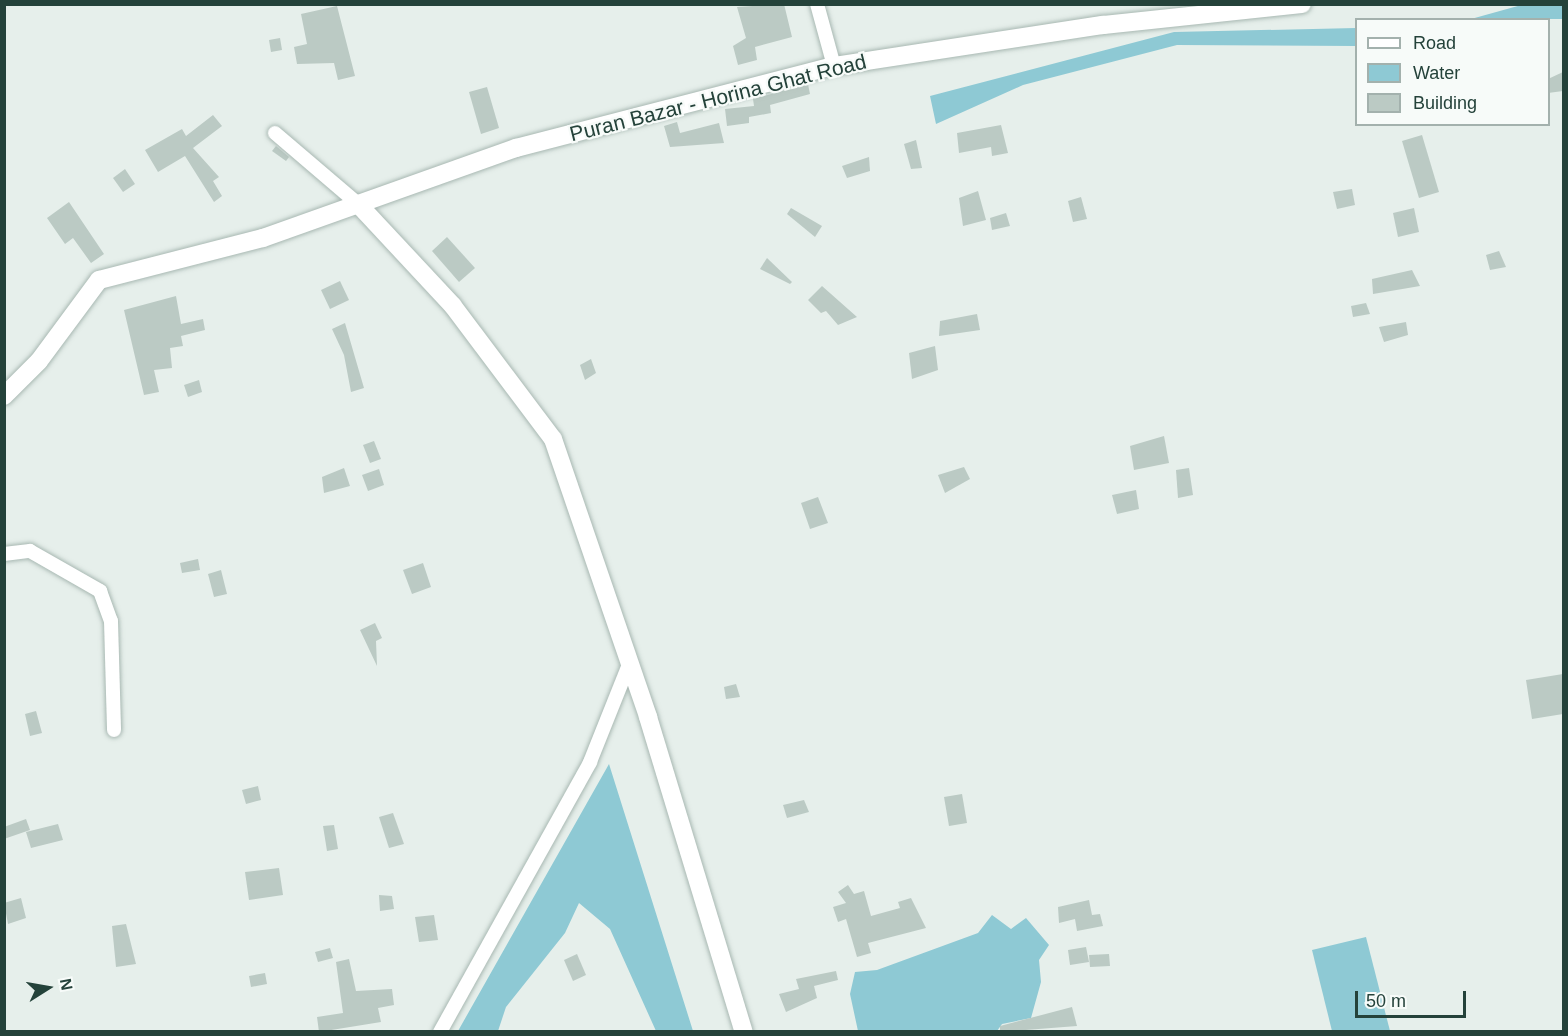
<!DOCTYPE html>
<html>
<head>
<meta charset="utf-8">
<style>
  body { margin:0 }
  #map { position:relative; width:1568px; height:1036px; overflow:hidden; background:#e6efeb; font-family:Helvetica,sans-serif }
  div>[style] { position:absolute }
  .water>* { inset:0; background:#8ec9d4 }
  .building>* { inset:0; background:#bbcac4 }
  .roads { filter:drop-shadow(0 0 2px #a8b8b2) drop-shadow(0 0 2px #a8b8b2) }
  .street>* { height:14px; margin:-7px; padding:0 7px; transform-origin:7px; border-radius:7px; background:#fff }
  .secondary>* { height:18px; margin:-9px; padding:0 9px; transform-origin:9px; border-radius:9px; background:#fff }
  span { translate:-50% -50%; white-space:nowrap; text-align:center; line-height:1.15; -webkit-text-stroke:4.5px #f7fbf9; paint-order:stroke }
  .street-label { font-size:21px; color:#24423a }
  .frame { position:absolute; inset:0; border:6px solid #24423a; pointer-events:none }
  .legend { position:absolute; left:1355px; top:18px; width:195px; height:108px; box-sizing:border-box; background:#f7fbf9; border:2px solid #a3b1ad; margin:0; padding:8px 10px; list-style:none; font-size:18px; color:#24423a }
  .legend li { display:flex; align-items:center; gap:12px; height:30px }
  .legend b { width:30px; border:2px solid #a3b1ad }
  .north { position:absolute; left:18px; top:958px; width:60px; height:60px; -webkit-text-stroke:4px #f7fbf9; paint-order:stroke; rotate:79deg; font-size:16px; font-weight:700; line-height:24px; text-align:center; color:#24423a }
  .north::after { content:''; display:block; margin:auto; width:21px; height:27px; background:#24423a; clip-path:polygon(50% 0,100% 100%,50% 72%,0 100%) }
  .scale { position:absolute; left:1355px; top:991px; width:111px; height:27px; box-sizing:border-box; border:3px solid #24423a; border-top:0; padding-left:8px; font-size:18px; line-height:21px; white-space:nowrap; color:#24423a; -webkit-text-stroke:4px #f7fbf9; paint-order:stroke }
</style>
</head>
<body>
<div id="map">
  <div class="water">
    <div style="clip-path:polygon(1525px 4px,1563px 5px,1563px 19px,1471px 19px)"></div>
    <div style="clip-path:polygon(1356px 28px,1356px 46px,1177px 45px,1023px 85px,936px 124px,930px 96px,1174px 32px)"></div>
    <div style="clip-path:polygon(609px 764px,693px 1031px,656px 1031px,610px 929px,579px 903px,565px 933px,506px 1007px,498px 1031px,458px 1031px)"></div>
    <div style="clip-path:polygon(992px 915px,1011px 929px,1026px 918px,1049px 945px,1039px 960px,1041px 982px,1031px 1018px,1002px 1024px,997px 1031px,858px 1031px,850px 994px,855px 972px,877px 970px,978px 933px)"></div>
    <div style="clip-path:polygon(1366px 937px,1390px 1031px,1332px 1031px,1312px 950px)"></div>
  </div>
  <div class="building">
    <div style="clip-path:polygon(784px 4px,792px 37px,755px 47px,757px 60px,738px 65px,733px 46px,746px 38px,737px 7px)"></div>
    <div style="clip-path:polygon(337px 6px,355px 76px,338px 80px,334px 63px,297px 64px,294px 47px,307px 44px,301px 14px)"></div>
    <div style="clip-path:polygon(280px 38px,282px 50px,271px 52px,269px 40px)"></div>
    <div style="clip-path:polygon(1563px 72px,1563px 91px,1548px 93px,1548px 79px)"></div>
    <div style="clip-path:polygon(808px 84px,810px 94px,770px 105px,771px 113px,749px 117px,749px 123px,727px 126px,725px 109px,754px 106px,753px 99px)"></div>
    <div style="clip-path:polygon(487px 87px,499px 128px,481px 134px,469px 92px)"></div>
    <div style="clip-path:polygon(213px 115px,222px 126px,193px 148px,219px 177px,213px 181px,222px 196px,214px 202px,185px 156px,158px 172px,145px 150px,182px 129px,186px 136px)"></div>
    <div style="clip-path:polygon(677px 122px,680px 133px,719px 123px,724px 143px,670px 147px,664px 126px)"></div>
    <div style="clip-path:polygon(1001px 125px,1008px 153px,992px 156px,991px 147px,959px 153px,957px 133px)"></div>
    <div style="clip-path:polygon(1422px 135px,1439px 192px,1419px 198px,1402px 141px)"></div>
    <div style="clip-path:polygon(916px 140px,922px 168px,911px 169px,904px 144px)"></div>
    <div style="clip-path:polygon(276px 146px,289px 157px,286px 161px,272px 151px)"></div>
    <div style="clip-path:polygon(869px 157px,870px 171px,847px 178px,842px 166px)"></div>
    <div style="clip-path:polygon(125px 169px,135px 184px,123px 192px,113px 178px)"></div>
    <div style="clip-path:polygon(1352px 189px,1355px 205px,1337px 209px,1333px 192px)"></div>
    <div style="clip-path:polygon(978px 191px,986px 220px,963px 226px,959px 198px)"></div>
    <div style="clip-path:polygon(1081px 197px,1087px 219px,1073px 222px,1068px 201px)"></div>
    <div style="clip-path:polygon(69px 202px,104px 254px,91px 263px,73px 238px,65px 244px,47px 218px)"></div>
    <div style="clip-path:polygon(791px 208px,822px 226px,815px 237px,787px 214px)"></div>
    <div style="clip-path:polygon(1414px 208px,1419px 232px,1398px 237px,1393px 213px)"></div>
    <div style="clip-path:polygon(1006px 213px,1010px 226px,992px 230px,990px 218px)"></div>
    <div style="clip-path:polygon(447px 237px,475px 268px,459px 282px,432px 251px)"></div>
    <div style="clip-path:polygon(1499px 251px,1506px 267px,1490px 270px,1486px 255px)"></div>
    <div style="clip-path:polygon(767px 258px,792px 282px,790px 284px,760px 269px)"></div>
    <div style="clip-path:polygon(1412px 270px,1420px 286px,1373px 294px,1372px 279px)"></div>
    <div style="clip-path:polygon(340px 281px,349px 300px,330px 309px,321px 290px)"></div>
    <div style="clip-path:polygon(822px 286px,857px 317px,838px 325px,826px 311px,821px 313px,808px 300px)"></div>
    <div style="clip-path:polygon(176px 296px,181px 324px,203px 319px,205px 330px,181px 336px,183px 346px,170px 348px,172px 368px,154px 370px,159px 392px,144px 395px,124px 310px)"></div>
    <div style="clip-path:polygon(1366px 303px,1370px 314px,1353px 317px,1351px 306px)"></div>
    <div style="clip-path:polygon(977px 314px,980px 330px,939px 336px,940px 321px)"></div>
    <div style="clip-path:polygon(1406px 322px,1408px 335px,1384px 342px,1379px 327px)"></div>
    <div style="clip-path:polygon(345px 323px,364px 388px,351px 392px,344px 355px,332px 329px)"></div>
    <div style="clip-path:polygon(935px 346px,938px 370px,912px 379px,909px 353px)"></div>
    <div style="clip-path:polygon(591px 359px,596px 373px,585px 380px,580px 365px)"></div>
    <div style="clip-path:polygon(199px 380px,202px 392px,188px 397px,184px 385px)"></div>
    <div style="clip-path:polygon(1164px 436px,1169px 463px,1134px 470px,1130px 446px)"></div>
    <div style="clip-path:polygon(374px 441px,381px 459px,370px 463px,363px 445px)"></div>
    <div style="clip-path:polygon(964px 467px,970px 479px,945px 493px,938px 475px)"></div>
    <div style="clip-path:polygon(344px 468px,350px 486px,324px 493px,322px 477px)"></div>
    <div style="clip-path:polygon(1189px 468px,1193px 495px,1178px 498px,1176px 470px)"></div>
    <div style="clip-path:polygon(379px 469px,384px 485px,368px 491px,362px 475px)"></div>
    <div style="clip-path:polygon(1136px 490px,1139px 509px,1117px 514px,1112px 495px)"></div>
    <div style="clip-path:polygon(818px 497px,828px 523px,810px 529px,801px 503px)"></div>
    <div style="clip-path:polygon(198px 559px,200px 570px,182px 573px,180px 563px)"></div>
    <div style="clip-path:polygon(423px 563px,431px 587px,412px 594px,403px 570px)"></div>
    <div style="clip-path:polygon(221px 570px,227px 594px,214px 597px,208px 574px)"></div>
    <div style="clip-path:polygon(375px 623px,382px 638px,376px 641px,377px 666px,360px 630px)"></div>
    <div style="clip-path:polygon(1563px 674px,1563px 714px,1532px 719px,1526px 680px)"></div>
    <div style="clip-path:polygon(736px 684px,740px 697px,726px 699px,724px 687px)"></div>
    <div style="clip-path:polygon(36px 711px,42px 733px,30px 736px,25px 714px)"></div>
    <div style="clip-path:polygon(258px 786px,261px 800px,246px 804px,242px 790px)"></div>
    <div style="clip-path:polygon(962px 794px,967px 823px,949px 826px,944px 797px)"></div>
    <div style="clip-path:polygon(804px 800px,809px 812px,787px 818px,783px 805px)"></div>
    <div style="clip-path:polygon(393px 813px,404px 844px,389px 848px,379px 817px)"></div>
    <div style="clip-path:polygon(26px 819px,30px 830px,4px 839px,4px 827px)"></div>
    <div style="clip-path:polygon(58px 824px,63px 840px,31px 848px,26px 832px)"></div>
    <div style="clip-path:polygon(334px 825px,338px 849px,327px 851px,323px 826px)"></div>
    <div style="clip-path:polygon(279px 868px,283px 895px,249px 900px,245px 872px)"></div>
    <div style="clip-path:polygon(848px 885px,854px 894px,864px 891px,871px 916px,900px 908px,898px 902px,911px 898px,926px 928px,868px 943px,871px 953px,857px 957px,846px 919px,838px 922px,833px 907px,846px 903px,838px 892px)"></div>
    <div style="clip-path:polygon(379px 895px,392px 896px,394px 909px,380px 911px)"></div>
    <div style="clip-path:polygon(21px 898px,26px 918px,8px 924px,4px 903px)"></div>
    <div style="clip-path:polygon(1089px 900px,1092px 915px,1100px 914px,1103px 926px,1077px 931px,1075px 919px,1059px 923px,1058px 907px)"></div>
    <div style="clip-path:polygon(434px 915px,438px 940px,419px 942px,415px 917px)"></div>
    <div style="clip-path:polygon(126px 924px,136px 964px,116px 967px,112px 926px)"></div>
    <div style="clip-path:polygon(1086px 947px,1089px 962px,1070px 965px,1068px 950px)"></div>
    <div style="clip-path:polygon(330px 948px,333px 958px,318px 962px,315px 952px)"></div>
    <div style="clip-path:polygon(577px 954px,586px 975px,573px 981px,564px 960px)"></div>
    <div style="clip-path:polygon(1109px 954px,1110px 966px,1090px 967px,1089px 955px)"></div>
    <div style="clip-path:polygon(349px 959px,356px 991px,392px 989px,394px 1005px,378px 1008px,381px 1022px,319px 1032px,317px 1017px,343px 1013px,336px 962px)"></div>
    <div style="clip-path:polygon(836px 971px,838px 980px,814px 986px,817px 998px,786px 1012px,779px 994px,799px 989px,796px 979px)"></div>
    <div style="clip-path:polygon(265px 973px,267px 984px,251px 987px,249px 976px)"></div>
    <div style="clip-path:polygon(1072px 1007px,1077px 1026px,1000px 1032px,1000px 1026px)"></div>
  </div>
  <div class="roads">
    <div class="street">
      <div style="left:817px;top:4px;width:64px;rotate:74.7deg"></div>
      <div style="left:275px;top:133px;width:109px;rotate:40.5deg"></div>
      <div style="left:4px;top:554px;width:26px;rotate:-7deg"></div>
      <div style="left:30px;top:551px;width:81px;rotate:29.7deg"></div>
      <div style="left:100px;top:591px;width:32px;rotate:70deg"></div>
      <div style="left:111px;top:621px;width:109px;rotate:88.4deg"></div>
      <div style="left:440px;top:1032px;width:309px;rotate:-60.9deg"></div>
      <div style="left:590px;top:762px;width:108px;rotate:-68.2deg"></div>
    </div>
    <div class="secondary">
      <div style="left:358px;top:204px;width:139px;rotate:47deg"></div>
      <div style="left:453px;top:306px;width:166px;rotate:53.1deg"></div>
      <div style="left:553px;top:439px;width:294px;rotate:71.1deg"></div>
      <div style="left:648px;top:717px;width:329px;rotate:73.1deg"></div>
      <div style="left:4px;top:396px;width:49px;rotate:-45deg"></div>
      <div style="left:39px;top:361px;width:101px;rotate:-53.5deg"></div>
      <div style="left:99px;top:280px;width:169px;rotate:-14.4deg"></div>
      <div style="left:263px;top:238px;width:269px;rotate:-19.6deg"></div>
      <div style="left:516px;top:148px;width:328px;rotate:-14.5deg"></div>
      <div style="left:834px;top:66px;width:272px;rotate:-8.7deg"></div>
      <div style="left:1103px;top:25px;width:200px;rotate:-6deg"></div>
    </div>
  </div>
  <div class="street-label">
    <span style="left:718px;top:98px;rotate:-14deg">Puran Bazar - Horina Ghat Road</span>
  </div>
  <div class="frame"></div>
  <ul class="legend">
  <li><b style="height:8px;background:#fff"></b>Road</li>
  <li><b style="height:16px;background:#8ec9d4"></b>Water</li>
  <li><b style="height:16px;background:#bbcac4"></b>Building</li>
  </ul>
  <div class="north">N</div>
  <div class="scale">50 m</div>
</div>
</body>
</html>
